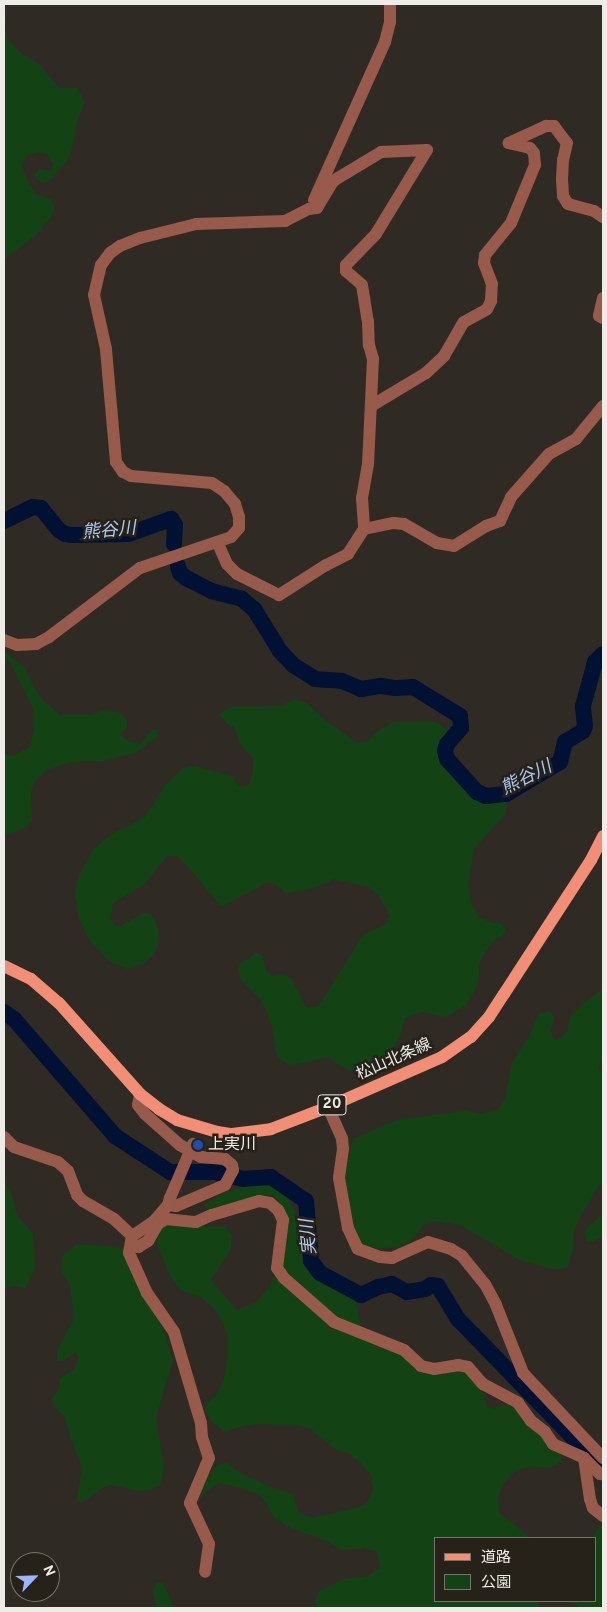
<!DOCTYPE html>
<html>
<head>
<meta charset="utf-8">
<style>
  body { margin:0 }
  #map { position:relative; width:607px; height:1612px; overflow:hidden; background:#2f2b24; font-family:Overpass,"Noto Sans JP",sans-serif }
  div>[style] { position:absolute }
  .green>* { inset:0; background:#134314 }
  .river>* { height:16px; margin:-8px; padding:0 8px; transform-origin:8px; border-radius:8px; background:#001134 }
  .minor>* { height:12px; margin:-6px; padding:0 6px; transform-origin:6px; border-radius:6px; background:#975a4b }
  .major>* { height:12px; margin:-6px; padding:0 6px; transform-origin:6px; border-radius:6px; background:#f28e75 }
  .minor-bridge>* { height:12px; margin:-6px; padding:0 6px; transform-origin:6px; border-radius:6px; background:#975a4b }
  .dots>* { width:14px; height:14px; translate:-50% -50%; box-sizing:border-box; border:2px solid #26221a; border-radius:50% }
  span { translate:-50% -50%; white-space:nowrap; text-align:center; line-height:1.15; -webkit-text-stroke:5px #26221a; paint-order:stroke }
  .shield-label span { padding:1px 4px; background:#26221a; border:1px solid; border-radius:4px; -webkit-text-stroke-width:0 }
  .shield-label { font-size:15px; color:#eeece7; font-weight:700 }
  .street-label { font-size:16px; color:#eeece7 }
  .poi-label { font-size:16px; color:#eeece7 }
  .left { translate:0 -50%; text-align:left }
  .water-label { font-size:18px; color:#aec9f1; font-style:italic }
  .frame { position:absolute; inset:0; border:5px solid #eeece7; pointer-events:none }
  .legend { position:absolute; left:434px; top:1537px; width:162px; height:65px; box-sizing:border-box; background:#26221a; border:1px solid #76736c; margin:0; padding:6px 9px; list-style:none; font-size:15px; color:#eeece7 }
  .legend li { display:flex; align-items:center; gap:10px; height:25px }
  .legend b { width:25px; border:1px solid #76736c }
  .north { position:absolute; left:10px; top:1552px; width:50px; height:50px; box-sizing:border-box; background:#26221a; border:1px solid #76736c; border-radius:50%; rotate:66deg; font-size:14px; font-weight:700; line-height:20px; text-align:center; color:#eeece7 }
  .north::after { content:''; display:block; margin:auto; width:18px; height:22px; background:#9cb4fd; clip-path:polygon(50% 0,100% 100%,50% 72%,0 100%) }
</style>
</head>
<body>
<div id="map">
  <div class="green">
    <div style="clip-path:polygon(4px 4px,6px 19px,4px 30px,9px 41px,17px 50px,40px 65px,59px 88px,77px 88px,82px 96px,84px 103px,76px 126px,72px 149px,67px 161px,51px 179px,43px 183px,36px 179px,35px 175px,40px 168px,49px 171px,52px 169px,53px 165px,48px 155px,40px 152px,27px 155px,22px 166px,29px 184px,37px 195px,51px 199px,55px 208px,51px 217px,36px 235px,4px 259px)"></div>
    <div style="clip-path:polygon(4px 651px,25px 668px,34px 687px,44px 702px,61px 715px,91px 715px,104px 710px,118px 712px,127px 719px,127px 728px,119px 734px,128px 741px,140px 744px,153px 729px,157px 730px,158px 736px,135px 753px,103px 761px,69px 762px,45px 771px,35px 781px,31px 792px,32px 821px,25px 828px,4px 836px,4px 754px,12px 756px,30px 747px,34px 730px,33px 709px,11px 663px,4px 658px)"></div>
    <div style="clip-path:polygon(294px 700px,306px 702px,326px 721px,357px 743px,367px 742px,378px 731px,394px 722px,435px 722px,442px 725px,449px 733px,456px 769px,465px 783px,477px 790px,504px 797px,507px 806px,505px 814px,474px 849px,468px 883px,472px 905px,478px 916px,489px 922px,502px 924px,506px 931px,502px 937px,494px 940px,484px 954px,479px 964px,479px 980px,475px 990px,466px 1005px,446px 1017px,422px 1012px,405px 1018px,400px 1036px,390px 1053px,381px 1061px,360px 1071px,348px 1070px,326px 1057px,304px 1063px,289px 1065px,277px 1057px,272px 1027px,266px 1010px,260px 999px,240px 979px,238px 965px,256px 953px,262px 955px,266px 971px,273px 976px,280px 974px,291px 978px,306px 1007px,318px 1007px,363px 935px,386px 924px,390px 916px,379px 896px,369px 887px,334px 879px,315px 888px,285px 893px,278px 886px,268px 882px,221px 907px,192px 871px,177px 856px,167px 856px,145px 884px,113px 903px,110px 919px,118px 927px,144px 913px,150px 914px,155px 920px,159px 931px,158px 946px,153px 956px,142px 964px,127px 969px,109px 961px,90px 941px,79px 918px,75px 895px,78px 878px,93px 849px,114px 833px,145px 817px,166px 784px,182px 769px,195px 766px,231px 776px,240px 787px,249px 785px,253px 772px,253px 758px,240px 744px,234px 727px,226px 723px,219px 714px,232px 707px,279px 706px)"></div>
    <div style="clip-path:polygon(603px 989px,603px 1054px,599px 1069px,603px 1075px,603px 1183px,598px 1187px,580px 1217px,573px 1234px,574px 1246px,567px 1268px,552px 1269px,520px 1260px,460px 1225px,434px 1221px,424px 1225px,411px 1241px,399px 1247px,371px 1249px,360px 1243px,354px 1226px,344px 1175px,353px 1139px,396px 1120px,465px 1111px,481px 1114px,498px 1110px,506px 1096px,512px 1063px,529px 1036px,539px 1013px,550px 1011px,554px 1017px,551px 1029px,553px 1039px,557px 1041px,567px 1032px,570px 1017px,587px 1000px)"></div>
    <div style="clip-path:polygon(4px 1181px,11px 1193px,17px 1215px,33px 1234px,35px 1268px,25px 1288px,13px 1286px,4px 1289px)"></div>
    <div style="clip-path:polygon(256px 1182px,273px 1183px,286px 1194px,296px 1214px,303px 1258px,309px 1271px,355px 1299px,361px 1326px,378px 1343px,402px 1353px,419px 1369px,466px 1370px,481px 1386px,487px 1407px,496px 1409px,507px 1403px,516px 1405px,561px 1455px,562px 1461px,552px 1467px,524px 1468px,514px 1472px,503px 1484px,498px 1498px,499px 1513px,531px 1538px,436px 1538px,436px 1601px,540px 1601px,539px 1608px,317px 1608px,315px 1602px,319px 1591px,341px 1580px,367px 1576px,380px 1568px,377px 1552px,364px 1548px,342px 1550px,324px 1540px,291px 1528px,274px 1518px,266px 1503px,258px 1494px,241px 1488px,219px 1483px,208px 1490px,200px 1499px,198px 1493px,217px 1465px,227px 1462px,237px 1471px,270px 1487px,293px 1494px,298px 1512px,312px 1518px,359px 1507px,367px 1502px,373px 1491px,371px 1475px,361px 1463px,350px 1454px,335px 1449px,309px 1428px,295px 1425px,258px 1424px,239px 1427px,226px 1432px,211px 1422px,205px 1411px,206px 1403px,215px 1397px,223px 1383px,228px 1357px,228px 1338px,223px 1322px,213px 1307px,202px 1298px,180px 1290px,170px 1276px,157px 1244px,159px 1231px,167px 1225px,226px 1227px,232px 1236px,231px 1249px,211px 1280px,237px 1310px,256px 1302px,269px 1288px,282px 1260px,288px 1234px,280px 1203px,272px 1195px,259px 1196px,210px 1210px,206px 1209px,205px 1204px,226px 1192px)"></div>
    <div style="clip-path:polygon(603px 1215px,603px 1236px,593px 1242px,587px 1242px,584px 1234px,588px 1226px)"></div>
    <div style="clip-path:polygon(77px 1244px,119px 1247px,125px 1252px,164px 1331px,173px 1360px,156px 1417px,164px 1468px,160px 1485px,150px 1490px,138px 1491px,111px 1485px,104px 1487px,81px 1503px,77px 1500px,82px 1467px,71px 1440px,64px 1415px,57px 1411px,52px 1399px,59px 1388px,60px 1379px,73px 1370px,79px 1358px,75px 1352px,63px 1361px,57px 1361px,57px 1350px,74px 1319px,70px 1286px,61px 1271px,62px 1256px)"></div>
    <div style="clip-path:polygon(600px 1526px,603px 1526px,603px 1608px,579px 1608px,577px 1605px,564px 1601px,596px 1601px,596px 1538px,591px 1538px)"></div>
    <div style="clip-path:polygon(163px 1582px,174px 1608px,156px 1608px,153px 1591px,156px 1583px)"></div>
  </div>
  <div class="river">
    <div style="left:4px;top:521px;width:32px;rotate:-26deg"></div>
    <div style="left:33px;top:507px;width:8px;rotate:7deg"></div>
    <div style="left:41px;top:508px;width:28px;rotate:51deg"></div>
    <div style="left:59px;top:530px;width:7px;rotate:34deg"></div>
    <div style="left:65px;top:534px;width:6px;rotate:9deg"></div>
    <div style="left:71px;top:535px;width:58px;rotate:-1deg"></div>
    <div style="left:129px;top:534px;width:45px;rotate:-19.7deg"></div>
    <div style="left:171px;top:519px;width:7px;rotate:56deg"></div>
    <div style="left:175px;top:525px;width:19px;rotate:93deg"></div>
    <div style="left:178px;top:566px;width:7px;rotate:74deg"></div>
    <div style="left:180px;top:573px;width:8px;rotate:40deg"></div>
    <div style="left:186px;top:578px;width:28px;rotate:27deg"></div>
    <div style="left:211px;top:591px;width:32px;rotate:14deg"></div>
    <div style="left:242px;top:599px;width:16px;rotate:40deg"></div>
    <div style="left:254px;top:609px;width:49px;rotate:58.2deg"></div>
    <div style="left:280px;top:651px;width:19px;rotate:47deg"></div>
    <div style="left:293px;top:665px;width:26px;rotate:32deg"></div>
    <div style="left:315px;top:679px;width:27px;rotate:4deg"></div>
    <div style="left:342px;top:681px;width:21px;rotate:23deg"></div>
    <div style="left:361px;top:689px;width:20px;rotate:-9deg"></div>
    <div style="left:381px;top:686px;width:15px;rotate:8deg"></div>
    <div style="left:396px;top:688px;width:17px;rotate:-3deg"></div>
    <div style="left:413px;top:687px;width:55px;rotate:31.7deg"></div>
    <div style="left:460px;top:716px;width:12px;rotate:85deg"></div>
    <div style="left:461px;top:728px;width:21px;rotate:131deg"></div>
    <div style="left:447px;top:744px;width:7px;rotate:106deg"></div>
    <div style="left:445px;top:751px;width:8px;rotate:76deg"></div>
    <div style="left:447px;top:759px;width:45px;rotate:47.7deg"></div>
    <div style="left:477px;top:792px;width:10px;rotate:24deg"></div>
    <div style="left:486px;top:796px;width:20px;rotate:-6deg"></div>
    <div style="left:506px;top:794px;width:63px;rotate:-30.7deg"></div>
    <div style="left:560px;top:762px;width:21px;rotate:-76deg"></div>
    <div style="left:565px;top:742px;width:21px;rotate:-31deg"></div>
    <div style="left:583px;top:731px;width:5px;rotate:-68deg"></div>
    <div style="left:585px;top:726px;width:20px;rotate:-96deg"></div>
    <div style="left:583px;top:706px;width:46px;rotate:-74.7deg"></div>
    <div style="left:595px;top:662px;width:11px;rotate:-45deg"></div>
    <div style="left:4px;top:1012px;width:12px;rotate:35deg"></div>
    <div style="left:14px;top:1019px;width:155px;rotate:49.2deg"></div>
    <div style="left:115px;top:1136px;width:66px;rotate:33.2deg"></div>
    <div style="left:170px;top:1172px;width:45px"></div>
    <div style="left:215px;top:1172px;width:29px;rotate:14deg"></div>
    <div style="left:243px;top:1179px;width:28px;rotate:-4deg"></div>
    <div style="left:271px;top:1177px;width:42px;rotate:34.4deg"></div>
    <div style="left:306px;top:1201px;width:60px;rotate:85.2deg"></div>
    <div style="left:311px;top:1261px;width:15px;rotate:53deg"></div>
    <div style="left:320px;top:1273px;width:47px;rotate:28.2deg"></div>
    <div style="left:361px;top:1295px;width:19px;rotate:-25deg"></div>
    <div style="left:378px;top:1287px;width:14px;rotate:-12deg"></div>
    <div style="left:392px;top:1284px;width:17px;rotate:28deg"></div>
    <div style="left:407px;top:1292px;width:18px;rotate:-9deg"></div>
    <div style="left:425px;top:1289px;width:7px;rotate:-34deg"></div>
    <div style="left:431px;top:1285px;width:7px;rotate:8deg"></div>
    <div style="left:438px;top:1286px;width:39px;rotate:59deg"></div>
    <div style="left:458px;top:1319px;width:208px;rotate:45.8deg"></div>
  </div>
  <div class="minor">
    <div style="left:314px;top:200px;width:173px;rotate:-65.8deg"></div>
    <div style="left:385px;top:42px;width:21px;rotate:-76deg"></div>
    <div style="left:390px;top:22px;width:18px;rotate:-90deg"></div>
    <div style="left:603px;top:298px;width:18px;rotate:103deg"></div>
    <div style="left:599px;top:316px;width:4px;rotate:27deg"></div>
    <div style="left:371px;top:406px;width:64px;rotate:-31deg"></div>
    <div style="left:426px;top:373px;width:25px;rotate:-43deg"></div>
    <div style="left:444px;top:356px;width:39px;rotate:-60deg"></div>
    <div style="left:464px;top:322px;width:26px;rotate:-29deg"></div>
    <div style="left:487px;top:309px;width:9px;rotate:-63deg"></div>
    <div style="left:491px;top:301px;width:17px;rotate:-87deg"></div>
    <div style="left:492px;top:284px;width:22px;rotate:-111deg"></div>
    <div style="left:484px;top:263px;width:8px;rotate:-83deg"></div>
    <div style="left:485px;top:255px;width:41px;rotate:-50.9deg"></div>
    <div style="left:511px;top:223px;width:63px;rotate:-67.5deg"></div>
    <div style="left:535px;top:165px;width:12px;rotate:-95deg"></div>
    <div style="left:534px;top:153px;width:6px;rotate:-129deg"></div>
    <div style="left:530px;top:148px;width:22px;rotate:-167deg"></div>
    <div style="left:509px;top:143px;width:41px;rotate:-24.7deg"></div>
    <div style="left:546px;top:126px;width:8px"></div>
    <div style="left:554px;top:126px;width:21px;rotate:53deg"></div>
    <div style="left:567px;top:143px;width:17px;rotate:103deg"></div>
    <div style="left:563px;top:160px;width:20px;rotate:93deg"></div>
    <div style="left:562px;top:180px;width:16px;rotate:86deg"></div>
    <div style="left:563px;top:196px;width:9px;rotate:58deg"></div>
    <div style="left:568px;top:204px;width:27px;rotate:15deg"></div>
    <div style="left:594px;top:211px;width:11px;rotate:34deg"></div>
    <div style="left:364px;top:529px;width:30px;rotate:-12deg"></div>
    <div style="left:393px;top:523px;width:11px;rotate:5deg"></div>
    <div style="left:404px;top:524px;width:38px;rotate:30deg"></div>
    <div style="left:437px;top:543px;width:17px;rotate:10deg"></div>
    <div style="left:454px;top:546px;width:38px;rotate:-32deg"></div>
    <div style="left:486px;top:526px;width:15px;rotate:-20deg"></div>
    <div style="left:500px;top:521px;width:26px;rotate:-65deg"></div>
    <div style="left:511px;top:497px;width:57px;rotate:-48.5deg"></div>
    <div style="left:549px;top:454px;width:31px;rotate:-29deg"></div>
    <div style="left:576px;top:439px;width:43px;rotate:-50.7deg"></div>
    <div style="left:4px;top:640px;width:14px;rotate:21deg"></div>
    <div style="left:17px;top:645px;width:19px;rotate:-3deg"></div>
    <div style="left:36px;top:644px;width:15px;rotate:-28deg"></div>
    <div style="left:49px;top:637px;width:114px;rotate:-37.2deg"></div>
    <div style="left:140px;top:568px;width:96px;rotate:-18.8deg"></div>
    <div style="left:231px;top:537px;width:12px;rotate:-48deg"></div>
    <div style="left:239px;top:528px;width:11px;rotate:-90deg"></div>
    <div style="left:239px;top:517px;width:14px;rotate:-107deg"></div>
    <div style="left:235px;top:504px;width:17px;rotate:-130deg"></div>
    <div style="left:224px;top:491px;width:14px;rotate:-146deg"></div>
    <div style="left:212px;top:483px;width:81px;rotate:-175.1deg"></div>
    <div style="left:131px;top:476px;width:9px;rotate:-153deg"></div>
    <div style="left:123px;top:472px;width:12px;rotate:-125deg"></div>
    <div style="left:116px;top:462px;width:113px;rotate:-95.1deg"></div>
    <div style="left:106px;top:349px;width:55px;rotate:-102.5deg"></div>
    <div style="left:94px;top:295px;width:31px;rotate:-77deg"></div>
    <div style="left:101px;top:265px;width:15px;rotate:-53deg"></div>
    <div style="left:110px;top:253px;width:12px;rotate:-35deg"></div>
    <div style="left:120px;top:246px;width:22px;rotate:-22deg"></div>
    <div style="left:140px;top:238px;width:58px;rotate:-14deg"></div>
    <div style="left:196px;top:224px;width:89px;rotate:-1.9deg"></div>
    <div style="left:285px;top:221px;width:27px;rotate:-27deg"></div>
    <div style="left:309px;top:209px;width:8px;rotate:-7deg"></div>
    <div style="left:317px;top:208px;width:31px;rotate:-59deg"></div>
    <div style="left:333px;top:181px;width:56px;rotate:-31.1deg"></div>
    <div style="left:381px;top:152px;width:46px;rotate:-2.5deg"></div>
    <div style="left:427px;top:150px;width:98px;rotate:121.3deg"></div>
    <div style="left:376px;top:234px;width:43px;rotate:134.1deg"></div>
    <div style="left:346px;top:265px;width:6px;rotate:90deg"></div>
    <div style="left:346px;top:271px;width:21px;rotate:41deg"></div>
    <div style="left:362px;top:285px;width:36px;rotate:81deg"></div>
    <div style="left:368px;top:321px;width:24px;rotate:88deg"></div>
    <div style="left:369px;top:345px;width:15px;rotate:74deg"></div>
    <div style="left:373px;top:359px;width:105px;rotate:92.7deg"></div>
    <div style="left:368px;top:464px;width:35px;rotate:100deg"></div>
    <div style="left:362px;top:498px;width:31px;rotate:86deg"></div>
    <div style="left:364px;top:529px;width:30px;rotate:123deg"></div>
    <div style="left:348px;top:554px;width:25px;rotate:153deg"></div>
    <div style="left:326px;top:565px;width:56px;rotate:147.4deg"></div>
    <div style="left:279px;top:595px;width:47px;rotate:-153.4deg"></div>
    <div style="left:237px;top:574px;width:14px;rotate:-135deg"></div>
    <div style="left:227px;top:564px;width:24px;rotate:-114deg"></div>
    <div style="left:140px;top:1094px;width:11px;rotate:100deg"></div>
    <div style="left:138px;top:1105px;width:11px;rotate:52deg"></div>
    <div style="left:145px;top:1114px;width:47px;rotate:41.5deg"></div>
    <div style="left:180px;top:1145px;width:24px;rotate:30deg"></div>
    <div style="left:201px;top:1157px;width:24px;rotate:5deg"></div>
    <div style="left:225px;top:1159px;width:9px;rotate:41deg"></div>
    <div style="left:232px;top:1165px;width:5px;rotate:79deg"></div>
    <div style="left:233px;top:1170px;width:17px;rotate:118deg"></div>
    <div style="left:225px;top:1185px;width:53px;rotate:156.8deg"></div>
    <div style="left:176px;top:1206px;width:8px;rotate:-173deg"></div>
    <div style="left:328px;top:1107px;width:35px;rotate:66deg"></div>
    <div style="left:342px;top:1139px;width:10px;rotate:84deg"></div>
    <div style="left:343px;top:1149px;width:29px;rotate:98deg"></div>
    <div style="left:339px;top:1178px;width:51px;rotate:79.8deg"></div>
    <div style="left:348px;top:1228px;width:23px;rotate:65deg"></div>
    <div style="left:358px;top:1249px;width:23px;rotate:20deg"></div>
    <div style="left:380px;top:1257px;width:12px;rotate:5deg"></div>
    <div style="left:392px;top:1258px;width:39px;rotate:-24deg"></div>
    <div style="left:428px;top:1242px;width:24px;rotate:17deg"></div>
    <div style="left:451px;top:1249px;width:13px;rotate:32deg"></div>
    <div style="left:462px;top:1256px;width:36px;rotate:51deg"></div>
    <div style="left:485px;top:1284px;width:24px;rotate:62deg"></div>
    <div style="left:496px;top:1305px;width:73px;rotate:68.3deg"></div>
    <div style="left:523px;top:1373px;width:117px;rotate:46.7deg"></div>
    <div style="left:4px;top:1137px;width:14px;rotate:45deg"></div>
    <div style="left:14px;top:1147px;width:46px;rotate:18.8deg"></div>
    <div style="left:58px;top:1162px;width:13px;rotate:42deg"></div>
    <div style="left:68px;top:1171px;width:26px;rotate:69deg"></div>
    <div style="left:77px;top:1195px;width:8px;rotate:45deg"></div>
    <div style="left:83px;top:1201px;width:36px;rotate:30deg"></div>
    <div style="left:114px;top:1219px;width:25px;rotate:43deg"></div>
    <div style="left:170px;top:1198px;width:7px;rotate:106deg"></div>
    <div style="left:168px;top:1205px;width:23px;rotate:131deg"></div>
    <div style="left:153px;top:1222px;width:25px;rotate:146deg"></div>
    <div style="left:132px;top:1236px;width:17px;rotate:100deg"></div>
    <div style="left:129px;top:1253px;width:44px;rotate:65.8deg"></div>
    <div style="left:147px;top:1293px;width:47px;rotate:55.3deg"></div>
    <div style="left:174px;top:1332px;width:95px;rotate:73.5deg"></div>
    <div style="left:201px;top:1423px;width:14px;rotate:86deg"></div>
    <div style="left:202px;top:1437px;width:22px;rotate:72deg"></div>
    <div style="left:209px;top:1458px;width:49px;rotate:112.9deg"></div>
    <div style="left:190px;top:1503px;width:45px;rotate:65.1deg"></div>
    <div style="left:209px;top:1544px;width:28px;rotate:98deg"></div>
    <div style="left:131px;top:1244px;width:8px;rotate:23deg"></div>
    <div style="left:138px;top:1247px;width:12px;rotate:-31deg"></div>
    <div style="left:148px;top:1241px;width:20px;rotate:-60deg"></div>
    <div style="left:158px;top:1224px;width:9px;rotate:-32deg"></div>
    <div style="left:166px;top:1219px;width:30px;rotate:6deg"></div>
    <div style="left:196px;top:1222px;width:17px;rotate:-24deg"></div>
    <div style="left:212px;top:1215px;width:49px;rotate:-16.6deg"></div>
    <div style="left:259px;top:1201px;width:11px;rotate:10deg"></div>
    <div style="left:270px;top:1203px;width:11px;rotate:41deg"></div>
    <div style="left:278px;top:1210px;width:11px;rotate:63deg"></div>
    <div style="left:283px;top:1220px;width:48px;rotate:97.1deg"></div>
    <div style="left:277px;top:1268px;width:12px;rotate:55deg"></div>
    <div style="left:284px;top:1278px;width:67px;rotate:41.3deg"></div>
    <div style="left:334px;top:1322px;width:75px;rotate:21.8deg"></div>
    <div style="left:404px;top:1350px;width:23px;rotate:43deg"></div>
    <div style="left:421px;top:1366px;width:13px;rotate:13deg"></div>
    <div style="left:434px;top:1369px;width:24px;rotate:-9deg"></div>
    <div style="left:458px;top:1365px;width:10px;rotate:11deg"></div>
    <div style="left:468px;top:1367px;width:23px;rotate:49deg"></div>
    <div style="left:483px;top:1384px;width:40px;rotate:28deg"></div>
    <div style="left:518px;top:1403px;width:22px;rotate:54deg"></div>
    <div style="left:531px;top:1421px;width:18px;rotate:38deg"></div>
    <div style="left:545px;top:1432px;width:14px;rotate:56deg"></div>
    <div style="left:553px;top:1444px;width:34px;rotate:24deg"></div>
    <div style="left:584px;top:1458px;width:23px;rotate:45deg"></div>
    <div style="left:600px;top:1474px;width:3px"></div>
    <div style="left:584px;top:1458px;width:41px;rotate:81.7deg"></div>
    <div style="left:590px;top:1499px;width:9px;rotate:72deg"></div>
    <div style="left:593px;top:1508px;width:13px;rotate:39deg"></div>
  </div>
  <div class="major">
    <div style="left:4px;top:966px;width:30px;rotate:26deg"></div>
    <div style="left:31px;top:979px;width:37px;rotate:41deg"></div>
    <div style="left:59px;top:1003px;width:122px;rotate:48.3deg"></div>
    <div style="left:140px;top:1094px;width:24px;rotate:38deg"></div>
    <div style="left:159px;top:1109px;width:21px;rotate:31deg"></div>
    <div style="left:177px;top:1120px;width:42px;rotate:16.7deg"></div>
    <div style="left:217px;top:1132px;width:15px;rotate:8deg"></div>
    <div style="left:232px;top:1134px;width:39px;rotate:-7deg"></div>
    <div style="left:271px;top:1129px;width:61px;rotate:-21.1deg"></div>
    <div style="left:328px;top:1107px;width:124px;rotate:-23.7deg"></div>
    <div style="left:442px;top:1057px;width:35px;rotate:-35deg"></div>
    <div style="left:471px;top:1037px;width:27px;rotate:-48deg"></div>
    <div style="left:489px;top:1017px;width:27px;rotate:-57deg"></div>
    <div style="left:504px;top:994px;width:160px;rotate:-57deg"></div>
    <div style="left:591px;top:860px;width:27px;rotate:-63deg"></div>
  </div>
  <div class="minor-bridge">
    <div style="left:170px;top:1198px;width:59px;rotate:-66.9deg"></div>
  </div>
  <div class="dots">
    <div style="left:198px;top:1145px;background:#1a4fb4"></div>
  </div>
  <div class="shield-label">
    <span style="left:332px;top:1105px">20</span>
  </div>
  <div class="street-label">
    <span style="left:394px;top:1060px;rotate:-24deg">松山北条線</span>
  </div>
  <div class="poi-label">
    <span class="left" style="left:208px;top:1145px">上実川</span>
  </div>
  <div class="water-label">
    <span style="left:109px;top:532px;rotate:-5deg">熊谷川</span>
    <span style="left:527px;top:779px;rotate:-27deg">熊谷川</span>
    <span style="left:310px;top:1237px;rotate:-96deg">実川</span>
  </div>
  <div class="frame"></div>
  <ul class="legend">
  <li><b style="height:6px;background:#f28e75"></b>道路</li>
  <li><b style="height:14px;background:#134314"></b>公園</li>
  </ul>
  <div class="north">N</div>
</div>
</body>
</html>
